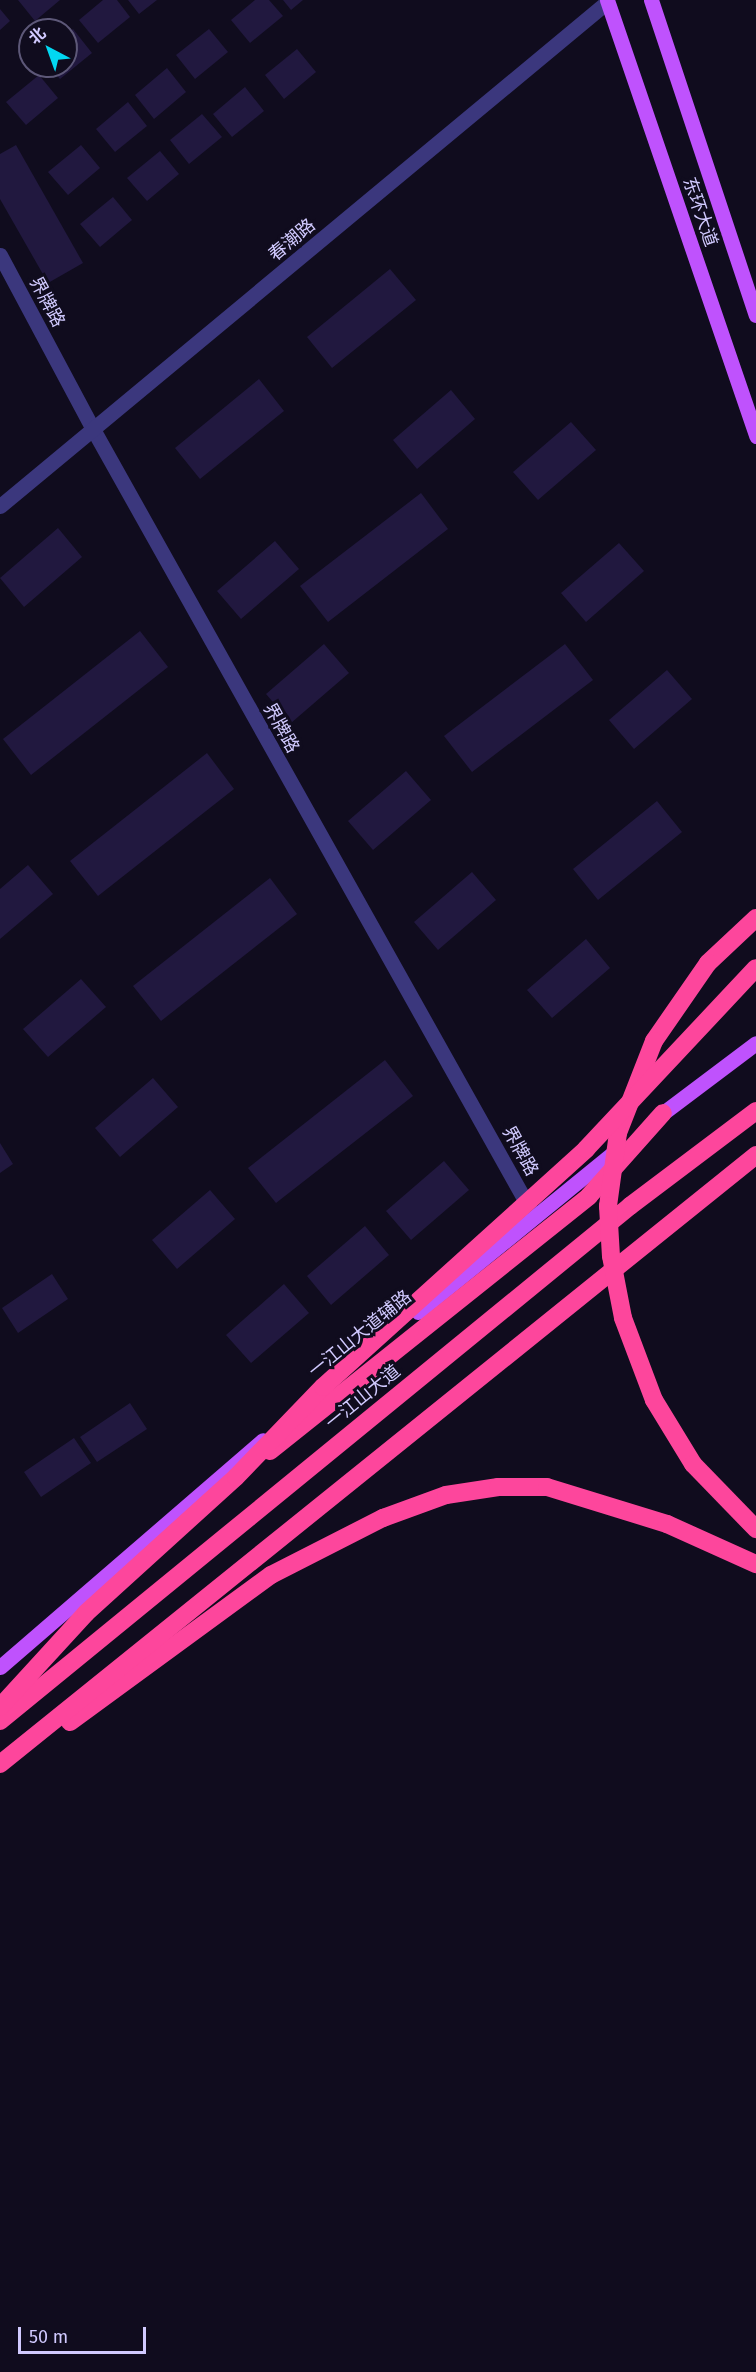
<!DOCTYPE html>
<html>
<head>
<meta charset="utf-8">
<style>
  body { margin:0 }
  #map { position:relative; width:756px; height:2372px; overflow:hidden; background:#100c1e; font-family:"Fira Sans","Noto Sans SC",sans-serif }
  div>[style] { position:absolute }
  .building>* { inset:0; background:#21183f }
  .minor>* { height:15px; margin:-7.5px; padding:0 7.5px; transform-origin:7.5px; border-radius:7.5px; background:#3b377d }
  .major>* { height:15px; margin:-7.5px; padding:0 7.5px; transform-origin:7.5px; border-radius:7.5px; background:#bf52fd }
  .highway>* { height:18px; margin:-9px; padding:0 9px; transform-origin:9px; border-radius:9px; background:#fd469c }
  .highway-bridge>* { height:18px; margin:-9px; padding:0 9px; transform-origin:9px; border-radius:9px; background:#fd469c }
  span { translate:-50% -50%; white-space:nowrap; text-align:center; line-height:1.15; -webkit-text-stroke:6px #100c1e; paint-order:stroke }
  .street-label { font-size:18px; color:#d1caff }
  .north { position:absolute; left:18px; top:18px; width:60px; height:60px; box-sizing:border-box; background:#100c1e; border:2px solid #5d5878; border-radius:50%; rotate:319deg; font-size:16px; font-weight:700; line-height:24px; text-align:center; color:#d1caff }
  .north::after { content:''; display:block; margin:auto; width:21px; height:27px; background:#02d8f2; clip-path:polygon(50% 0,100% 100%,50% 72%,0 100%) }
  .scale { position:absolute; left:18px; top:2327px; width:128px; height:27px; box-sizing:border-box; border:3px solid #d1caff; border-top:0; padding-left:8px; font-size:18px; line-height:21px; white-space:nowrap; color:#d1caff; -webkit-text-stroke:4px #100c1e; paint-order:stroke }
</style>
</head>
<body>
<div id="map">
  <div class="building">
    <div style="clip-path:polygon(18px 0,60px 0,35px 21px)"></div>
    <div style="clip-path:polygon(103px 0,117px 0,130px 17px,98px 43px,79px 20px)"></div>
    <div style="clip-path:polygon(128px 0,157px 0,139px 14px)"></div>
    <div style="clip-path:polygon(255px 0,269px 0,283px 16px,250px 43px,231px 20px)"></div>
    <div style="clip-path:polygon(283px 0,303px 0,291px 10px)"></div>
    <div style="clip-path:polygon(0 9px,10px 21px,0 30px)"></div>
    <div style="clip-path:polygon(73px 29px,92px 53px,60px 79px,49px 66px,66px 66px,66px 35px)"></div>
    <div style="clip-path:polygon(209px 29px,228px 52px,195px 79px,176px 55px)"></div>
    <div style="clip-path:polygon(297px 49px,316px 72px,284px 99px,265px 75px)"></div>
    <div style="clip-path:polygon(167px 68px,186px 92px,154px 119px,135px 95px)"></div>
    <div style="clip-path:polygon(39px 75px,58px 98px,26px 125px,6px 102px)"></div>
    <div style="clip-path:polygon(245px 87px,264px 111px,232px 137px,213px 114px)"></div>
    <div style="clip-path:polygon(128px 102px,147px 126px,115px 152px,96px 129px)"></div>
    <div style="clip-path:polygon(202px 114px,222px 137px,189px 164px,170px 140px)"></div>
    <div style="clip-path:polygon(16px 145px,83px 263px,48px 283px,0 199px,0 154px)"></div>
    <div style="clip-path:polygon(81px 145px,100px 168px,68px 195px,48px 172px)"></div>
    <div style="clip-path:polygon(160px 151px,179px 174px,147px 201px,127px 178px)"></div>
    <div style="clip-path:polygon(113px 197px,132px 220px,100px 247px,80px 224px)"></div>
    <div style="clip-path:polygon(390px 269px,416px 300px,332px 368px,307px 337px)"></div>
    <div style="clip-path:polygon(259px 379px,284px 411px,200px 479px,175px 448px)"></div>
    <div style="clip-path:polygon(451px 390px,475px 419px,417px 469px,393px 440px)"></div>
    <div style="clip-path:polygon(571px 422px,596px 450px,538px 500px,513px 472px)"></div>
    <div style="clip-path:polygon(421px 493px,448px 529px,328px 622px,300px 586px)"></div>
    <div style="clip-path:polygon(58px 528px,82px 557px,24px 607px,0 578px)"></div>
    <div style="clip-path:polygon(275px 541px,299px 569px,241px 619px,217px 591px)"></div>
    <div style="clip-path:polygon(619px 543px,644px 571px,586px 622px,561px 593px)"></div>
    <div style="clip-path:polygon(140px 631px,168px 667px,31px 775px,3px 739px)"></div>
    <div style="clip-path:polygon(324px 644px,349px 673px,291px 723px,266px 694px)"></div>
    <div style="clip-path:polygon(565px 644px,593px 680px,472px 772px,444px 736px)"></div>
    <div style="clip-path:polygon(667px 670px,692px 699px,634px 749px,609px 720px)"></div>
    <div style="clip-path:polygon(207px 753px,234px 789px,98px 896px,70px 861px)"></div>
    <div style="clip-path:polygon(406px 771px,431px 800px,373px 850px,348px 821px)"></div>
    <div style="clip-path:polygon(657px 801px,682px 832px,598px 900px,573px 869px)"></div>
    <div style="clip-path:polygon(28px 865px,53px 894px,0 939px,0 889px)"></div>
    <div style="clip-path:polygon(472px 872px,496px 900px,438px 950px,414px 922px)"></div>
    <div style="clip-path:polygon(270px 878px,297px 914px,161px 1021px,133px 986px)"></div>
    <div style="clip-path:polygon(586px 939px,610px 968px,552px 1018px,527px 990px)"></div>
    <div style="clip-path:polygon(81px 979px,106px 1007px,48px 1057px,23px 1029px)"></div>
    <div style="clip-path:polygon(385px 1060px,413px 1096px,276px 1203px,248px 1168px)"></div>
    <div style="clip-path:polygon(153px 1078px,178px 1107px,120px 1157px,95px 1128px)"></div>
    <div style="clip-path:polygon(0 1143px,13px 1164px,0 1173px)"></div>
    <div style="clip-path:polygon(444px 1161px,469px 1190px,411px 1240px,386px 1211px)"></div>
    <div style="clip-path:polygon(210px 1190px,235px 1219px,177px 1269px,152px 1240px)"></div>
    <div style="clip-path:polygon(365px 1226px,389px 1255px,331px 1305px,307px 1276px)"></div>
    <div style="clip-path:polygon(52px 1274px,68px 1299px,18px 1333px,2px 1308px)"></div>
    <div style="clip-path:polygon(284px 1284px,309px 1313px,251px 1363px,226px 1335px)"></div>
    <div style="clip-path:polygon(130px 1403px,147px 1429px,97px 1462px,80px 1437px)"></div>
    <div style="clip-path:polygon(74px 1438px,91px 1463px,41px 1497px,24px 1472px)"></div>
  </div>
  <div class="minor">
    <div style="left:0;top:255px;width:200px;rotate:61.9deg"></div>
    <div style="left:94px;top:431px;width:894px;rotate:60.74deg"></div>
    <div style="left:0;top:506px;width:789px;rotate:-39.7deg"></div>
  </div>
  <div class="major">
    <div style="left:607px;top:0;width:461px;rotate:71.1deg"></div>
    <div style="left:651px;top:0;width:332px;rotate:71.6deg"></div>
    <div style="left:655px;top:1119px;width:126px;rotate:-37deg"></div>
    <div style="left:418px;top:1312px;width:261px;rotate:-39.2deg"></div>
    <div style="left:0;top:1667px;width:347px;rotate:-40.8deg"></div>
  </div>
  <div class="highway">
    <div style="left:270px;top:1451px;width:408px;rotate:-38.6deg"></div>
    <div style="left:589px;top:1196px;width:111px;rotate:-48.3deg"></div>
    <div style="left:0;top:1721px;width:814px;rotate:-39.26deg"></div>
    <div style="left:630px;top:1206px;width:158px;rotate:-37deg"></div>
    <div style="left:70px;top:1722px;width:249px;rotate:-36.2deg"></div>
    <div style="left:271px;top:1575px;width:126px;rotate:-27deg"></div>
    <div style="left:383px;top:1518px;width:67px;rotate:-20.1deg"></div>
    <div style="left:446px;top:1495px;width:53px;rotate:-8.7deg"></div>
    <div style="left:498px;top:1487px;width:49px"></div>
    <div style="left:547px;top:1487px;width:126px;rotate:17.1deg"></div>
    <div style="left:667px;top:1524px;width:98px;rotate:24.2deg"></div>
    <div style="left:0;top:1764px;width:971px;rotate:-38.85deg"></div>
  </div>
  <div class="highway-bridge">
    <div style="left:756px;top:918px;width:66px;rotate:136.8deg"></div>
    <div style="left:708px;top:963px;width:95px;rotate:124.7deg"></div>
    <div style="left:654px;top:1041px;width:99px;rotate:111.4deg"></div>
    <div style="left:618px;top:1133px;width:74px;rotate:97.8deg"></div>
    <div style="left:608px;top:1206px;width:50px;rotate:86.6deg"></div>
    <div style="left:611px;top:1256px;width:63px;rotate:79deg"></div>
    <div style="left:623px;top:1318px;width:88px;rotate:69.3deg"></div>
    <div style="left:654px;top:1400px;width:75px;rotate:58.6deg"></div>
    <div style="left:693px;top:1464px;width:91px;rotate:45.9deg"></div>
    <div style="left:0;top:1707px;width:127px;rotate:-47.5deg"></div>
    <div style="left:86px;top:1613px;width:202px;rotate:-42.2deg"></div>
    <div style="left:236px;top:1477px;width:125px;rotate:-46deg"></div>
    <div style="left:323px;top:1387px;width:355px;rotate:-42.1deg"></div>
    <div style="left:586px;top:1149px;width:248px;rotate:-46.8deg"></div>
  </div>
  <div class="street-label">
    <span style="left:700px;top:212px;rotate:71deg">东环大道</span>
    <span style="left:292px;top:240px;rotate:-40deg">春潮路</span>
    <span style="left:47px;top:302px;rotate:62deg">界牌路</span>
    <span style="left:281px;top:728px;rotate:61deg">界牌路</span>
    <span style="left:520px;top:1151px;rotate:61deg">界牌路</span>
    <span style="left:360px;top:1334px;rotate:-39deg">一江山大道辅路</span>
    <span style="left:363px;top:1397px;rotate:-39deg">一江山大道</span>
  </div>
  <div class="north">北</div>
  <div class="scale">50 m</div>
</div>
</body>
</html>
